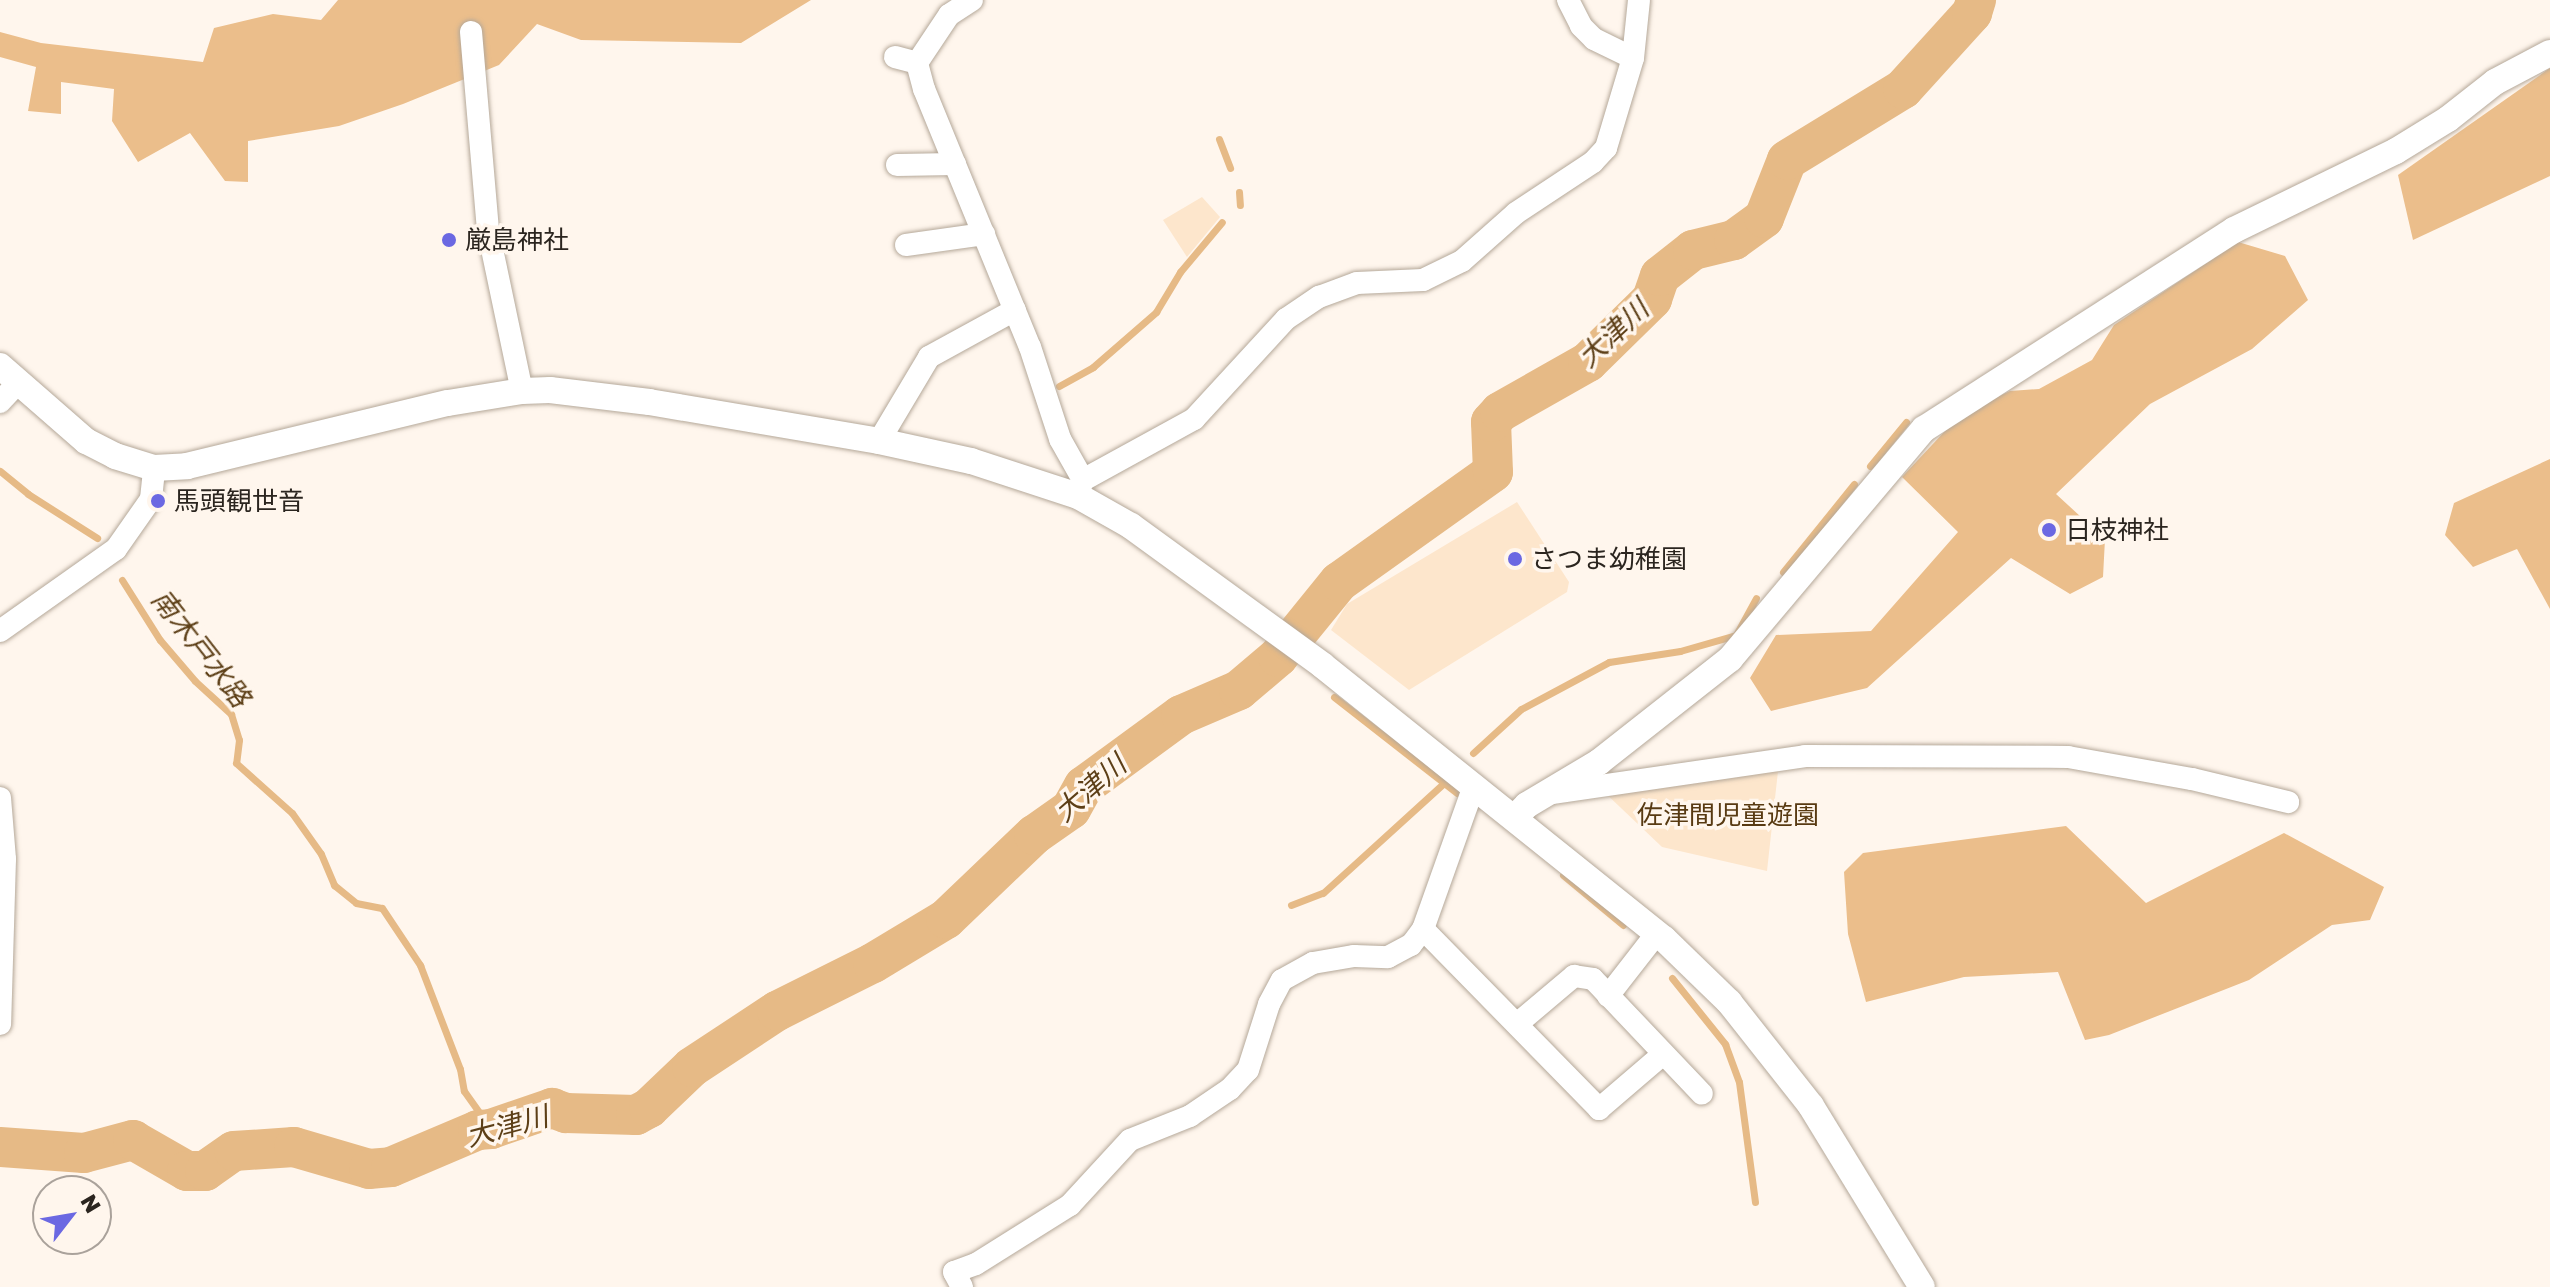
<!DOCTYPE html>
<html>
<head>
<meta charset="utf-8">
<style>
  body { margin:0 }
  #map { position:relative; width:2550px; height:1287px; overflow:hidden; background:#fff6ed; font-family:"Golos Text","Noto Sans JP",sans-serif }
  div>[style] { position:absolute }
  .green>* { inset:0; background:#fde6cc }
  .forest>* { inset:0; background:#ebbe8b }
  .stream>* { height:7px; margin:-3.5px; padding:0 3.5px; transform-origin:3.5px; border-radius:3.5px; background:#e6ba86 }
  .river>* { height:40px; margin:-20px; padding:0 20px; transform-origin:20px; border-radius:20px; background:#e6ba86 }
  .roads { filter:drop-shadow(0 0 2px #b5a899) drop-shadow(0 0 2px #b5a899) }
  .minor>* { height:22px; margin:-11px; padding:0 11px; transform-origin:11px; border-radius:11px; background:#fff }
  .tertiary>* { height:26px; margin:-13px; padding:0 13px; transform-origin:13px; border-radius:13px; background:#fff }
  .dots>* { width:22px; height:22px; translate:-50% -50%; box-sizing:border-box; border:4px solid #fff6ed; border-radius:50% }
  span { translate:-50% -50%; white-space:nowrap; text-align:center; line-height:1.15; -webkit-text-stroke:7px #fff6ed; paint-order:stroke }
  .poi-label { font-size:26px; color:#2b251f }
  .left { translate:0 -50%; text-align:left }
  .park-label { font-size:26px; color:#583a12 }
  .water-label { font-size:28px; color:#5d3f17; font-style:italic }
  .north { position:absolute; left:32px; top:1175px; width:80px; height:80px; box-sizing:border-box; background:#fff6ed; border:2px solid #aaa29b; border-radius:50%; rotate:59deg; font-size:22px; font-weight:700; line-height:32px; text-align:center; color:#2b251f }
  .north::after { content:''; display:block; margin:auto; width:28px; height:36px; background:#6b68e2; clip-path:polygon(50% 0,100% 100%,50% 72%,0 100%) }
</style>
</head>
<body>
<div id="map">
  <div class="green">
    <div style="clip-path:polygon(1202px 197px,1220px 217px,1187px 257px,1163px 220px)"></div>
    <div style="clip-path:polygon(1517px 502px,1569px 582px,1567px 592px,1409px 690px,1331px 630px,1347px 604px)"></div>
    <div style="clip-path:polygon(1779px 762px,1767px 871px,1662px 847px,1601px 789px)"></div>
  </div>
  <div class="forest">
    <div style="clip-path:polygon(338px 0,811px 0,741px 43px,581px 40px,537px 24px,499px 65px,403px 104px,339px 126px,248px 141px,248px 182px,225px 181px,190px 133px,138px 162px,112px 121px,114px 89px,61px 82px,61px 114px,28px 111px,36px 67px,0 57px,0 32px,41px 43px,203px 62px,214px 28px,273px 14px,321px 20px)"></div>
    <div style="clip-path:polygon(2550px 68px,2550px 176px,2413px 240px,2398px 175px)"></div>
    <div style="clip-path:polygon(2238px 242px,2285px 256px,2308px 300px,2252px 349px,2150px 404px,2056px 494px,2105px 539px,2103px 577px,2070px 594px,2011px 558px,1867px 688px,1771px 711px,1750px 678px,1776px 635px,1871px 631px,1958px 532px,1902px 477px,1960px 415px,2010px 391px,2039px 389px,2092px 360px,2114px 325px)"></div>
    <div style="clip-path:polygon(2550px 459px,2550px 609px,2517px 549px,2473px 567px,2445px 535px,2454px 503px)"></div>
    <div style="clip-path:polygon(2066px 826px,2146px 903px,2284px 833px,2384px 887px,2370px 920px,2332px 925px,2249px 980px,2109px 1035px,2085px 1040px,2058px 972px,1964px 977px,1866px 1002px,1848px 934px,1844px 872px,1863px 853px)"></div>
  </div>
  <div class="stream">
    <div style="left:1219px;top:139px;width:31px;rotate:69deg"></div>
    <div style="left:1239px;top:192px;width:13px;rotate:86deg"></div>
    <div style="left:1059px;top:386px;width:39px;rotate:-29deg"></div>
    <div style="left:1093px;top:367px;width:84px;rotate:-41.1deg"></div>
    <div style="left:1156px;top:312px;width:47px;rotate:-59deg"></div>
    <div style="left:1180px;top:272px;width:65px;rotate:-50deg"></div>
    <div style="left:1870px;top:466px;width:57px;rotate:-50.7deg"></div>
    <div style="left:0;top:471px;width:36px;rotate:39deg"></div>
    <div style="left:28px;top:494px;width:82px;rotate:32.5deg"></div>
    <div style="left:1783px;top:572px;width:113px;rotate:-51.1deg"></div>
    <div style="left:122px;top:580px;width:71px;rotate:57.7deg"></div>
    <div style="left:160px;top:640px;width:54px;rotate:49.5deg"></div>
    <div style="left:195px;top:681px;width:49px;rotate:42.5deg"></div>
    <div style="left:231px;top:714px;width:27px;rotate:73deg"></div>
    <div style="left:239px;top:740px;width:23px;rotate:97deg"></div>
    <div style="left:236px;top:763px;width:75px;rotate:41.8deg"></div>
    <div style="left:292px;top:813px;width:50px;rotate:54.7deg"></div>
    <div style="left:321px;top:854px;width:34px;rotate:67deg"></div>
    <div style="left:334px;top:885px;width:28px;rotate:39deg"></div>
    <div style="left:356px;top:903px;width:26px;rotate:11deg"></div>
    <div style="left:382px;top:908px;width:69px;rotate:56.3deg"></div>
    <div style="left:420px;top:965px;width:111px;rotate:69deg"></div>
    <div style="left:460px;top:1069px;width:22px;rotate:80deg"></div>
    <div style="left:464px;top:1091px;width:47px;rotate:54.6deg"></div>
    <div style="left:1334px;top:697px;width:156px;rotate:38deg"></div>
    <div style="left:1473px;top:753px;width:65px;rotate:-42.5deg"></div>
    <div style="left:1521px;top:709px;width:100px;rotate:-28.1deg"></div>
    <div style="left:1609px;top:662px;width:72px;rotate:-8.8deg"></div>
    <div style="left:1680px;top:651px;width:58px;rotate:-15.9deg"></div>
    <div style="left:1736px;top:635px;width:42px;rotate:-61.6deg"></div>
    <div style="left:1563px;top:875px;width:78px;rotate:39.8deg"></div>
    <div style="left:1291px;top:905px;width:34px;rotate:-21deg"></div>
    <div style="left:1323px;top:893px;width:164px;rotate:-42.3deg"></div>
    <div style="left:1672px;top:978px;width:85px;rotate:51.2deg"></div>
    <div style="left:1725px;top:1044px;width:40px;rotate:69.8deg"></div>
    <div style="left:1739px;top:1082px;width:121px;rotate:82.4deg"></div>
  </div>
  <div class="river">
    <div style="left:0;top:1147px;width:84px;rotate:4.1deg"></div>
    <div style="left:84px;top:1153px;width:51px;rotate:-14.9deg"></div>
    <div style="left:133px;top:1140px;width:62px;rotate:29.9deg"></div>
    <div style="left:187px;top:1171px;width:18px"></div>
    <div style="left:205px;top:1171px;width:35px;rotate:-35deg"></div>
    <div style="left:234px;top:1151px;width:60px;rotate:-3.8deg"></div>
    <div style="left:294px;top:1147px;width:78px;rotate:16.3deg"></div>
    <div style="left:369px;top:1169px;width:22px;rotate:-5deg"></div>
    <div style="left:391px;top:1167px;width:95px;rotate:-23deg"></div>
    <div style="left:478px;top:1130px;width:13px;rotate:-4deg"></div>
    <div style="left:491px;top:1129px;width:65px;rotate:-19deg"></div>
    <div style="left:552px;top:1108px;width:15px;rotate:20deg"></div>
    <div style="left:566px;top:1113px;width:70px;rotate:1.6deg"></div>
    <div style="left:636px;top:1115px;width:15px;rotate:-28deg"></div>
    <div style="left:649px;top:1108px;width:59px;rotate:-43.6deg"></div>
    <div style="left:692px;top:1067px;width:102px;rotate:-33.4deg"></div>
    <div style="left:777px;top:1011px;width:107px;rotate:-26.6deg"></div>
    <div style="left:873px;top:963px;width:85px;rotate:-31.1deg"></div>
    <div style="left:946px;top:919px;width:122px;rotate:-43.7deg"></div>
    <div style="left:1034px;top:835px;width:45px;rotate:-35.1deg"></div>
    <div style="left:1071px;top:809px;width:26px;rotate:-61deg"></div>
    <div style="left:1084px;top:786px;width:120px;rotate:-36.2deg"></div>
    <div style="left:1181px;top:715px;width:63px;rotate:-23.3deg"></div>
    <div style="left:1239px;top:690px;width:51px;rotate:-40.2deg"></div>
    <div style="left:1278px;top:657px;width:97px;rotate:-50.9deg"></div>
    <div style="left:1339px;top:582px;width:189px;rotate:-35.5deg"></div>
    <div style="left:1493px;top:472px;width:50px;rotate:-92.3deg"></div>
    <div style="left:1491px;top:422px;width:13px;rotate:-48deg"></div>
    <div style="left:1500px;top:412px;width:101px;rotate:-29.6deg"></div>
    <div style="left:1588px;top:362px;width:90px;rotate:-44.5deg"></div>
    <div style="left:1652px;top:299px;width:24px;rotate:-71deg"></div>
    <div style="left:1660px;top:276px;width:42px;rotate:-38.2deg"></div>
    <div style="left:1693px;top:250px;width:42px;rotate:-13.7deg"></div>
    <div style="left:1734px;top:240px;width:37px;rotate:-36deg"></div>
    <div style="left:1764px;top:218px;width:62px;rotate:-68.4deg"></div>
    <div style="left:1787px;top:160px;width:136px;rotate:-31.5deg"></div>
    <div style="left:1903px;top:89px;width:103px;rotate:-47.8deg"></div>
    <div style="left:1972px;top:13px;width:14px;rotate:-73deg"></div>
  </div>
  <div class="roads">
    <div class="minor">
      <div style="left:972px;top:0;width:27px;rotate:147deg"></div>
      <div style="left:949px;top:15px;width:58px;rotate:123.7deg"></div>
      <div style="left:917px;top:63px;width:27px;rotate:75deg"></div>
      <div style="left:924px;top:89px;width:279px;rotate:67.7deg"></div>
      <div style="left:1030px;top:347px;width:97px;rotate:71.9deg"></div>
      <div style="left:1060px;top:439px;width:47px;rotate:60.7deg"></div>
      <div style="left:1083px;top:480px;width:12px;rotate:110deg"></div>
      <div style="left:1568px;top:0;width:29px;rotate:63deg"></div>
      <div style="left:1581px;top:26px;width:18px;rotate:45deg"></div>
      <div style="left:1594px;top:39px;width:43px;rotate:26deg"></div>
      <div style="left:471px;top:32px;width:199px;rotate:85.1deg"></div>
      <div style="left:488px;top:230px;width:165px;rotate:78.1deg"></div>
      <div style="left:895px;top:57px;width:23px;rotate:15deg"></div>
      <div style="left:897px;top:165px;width:58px;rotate:-1deg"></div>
      <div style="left:906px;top:245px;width:79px;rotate:-8deg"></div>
      <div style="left:0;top:402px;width:26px;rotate:-47deg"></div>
      <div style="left:879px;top:441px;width:98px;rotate:-59.2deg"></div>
      <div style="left:929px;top:357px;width:98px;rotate:-28.7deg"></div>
      <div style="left:1083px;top:480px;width:127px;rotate:-28.8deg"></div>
      <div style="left:1194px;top:419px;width:136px;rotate:-47.4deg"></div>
      <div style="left:1286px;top:319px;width:40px;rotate:-34deg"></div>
      <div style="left:1319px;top:297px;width:40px;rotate:-20.2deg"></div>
      <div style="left:1357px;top:283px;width:66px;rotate:-2.6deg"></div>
      <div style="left:1423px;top:280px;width:43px;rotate:-26deg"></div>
      <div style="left:1462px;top:261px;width:72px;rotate:-41.6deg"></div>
      <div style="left:1516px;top:213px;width:92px;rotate:-33.5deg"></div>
      <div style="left:1593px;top:162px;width:19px;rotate:-47deg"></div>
      <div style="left:1606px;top:148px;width:94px;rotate:-73.3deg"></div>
      <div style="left:1633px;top:58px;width:58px;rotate:-84.1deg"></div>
      <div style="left:0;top:631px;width:142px;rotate:-35.3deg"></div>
      <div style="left:116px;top:549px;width:61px;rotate:-55deg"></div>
      <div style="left:151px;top:499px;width:31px;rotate:-84deg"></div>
      <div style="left:1552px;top:793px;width:256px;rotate:-8.3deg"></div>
      <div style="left:1805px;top:756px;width:263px;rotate:0.2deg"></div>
      <div style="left:2068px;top:757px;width:126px;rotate:10.1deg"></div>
      <div style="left:2192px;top:779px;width:99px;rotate:13.5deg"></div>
      <div style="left:0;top:798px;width:61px;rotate:85.3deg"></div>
      <div style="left:5px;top:859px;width:165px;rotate:91.7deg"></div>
      <div style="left:1423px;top:929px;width:252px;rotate:45.6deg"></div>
      <div style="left:1599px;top:1109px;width:83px;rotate:-40.6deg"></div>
      <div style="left:1608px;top:996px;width:80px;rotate:-52.1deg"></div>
      <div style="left:1517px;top:1024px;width:75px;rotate:-40.1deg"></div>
      <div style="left:1574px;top:976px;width:19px;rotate:9deg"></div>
      <div style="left:1593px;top:979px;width:158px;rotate:46.5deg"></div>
      <div style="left:962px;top:1287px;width:17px;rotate:-118deg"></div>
      <div style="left:954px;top:1272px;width:23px;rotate:-20deg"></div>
      <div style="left:976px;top:1264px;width:111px;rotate:-32.1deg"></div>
      <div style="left:1070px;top:1205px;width:88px;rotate:-47.3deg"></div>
      <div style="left:1130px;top:1140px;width:65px;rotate:-21.8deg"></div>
      <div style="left:1190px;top:1116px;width:48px;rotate:-34deg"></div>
      <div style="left:1230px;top:1089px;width:26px;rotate:-47deg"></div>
      <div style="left:1248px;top:1070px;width:69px;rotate:-72.3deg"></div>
      <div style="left:1269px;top:1004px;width:27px;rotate:-62deg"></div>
      <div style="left:1282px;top:980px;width:35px;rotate:-29deg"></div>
      <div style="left:1313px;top:963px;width:42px;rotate:-9.7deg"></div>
      <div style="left:1354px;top:956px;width:34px;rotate:2deg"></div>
      <div style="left:1388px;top:957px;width:26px;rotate:-28deg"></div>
      <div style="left:1411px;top:945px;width:20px;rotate:-53deg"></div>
      <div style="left:1423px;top:929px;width:152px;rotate:-70.4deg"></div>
    </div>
    <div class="tertiary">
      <div style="left:0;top:366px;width:114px;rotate:41.1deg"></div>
      <div style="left:86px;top:441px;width:33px;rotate:27deg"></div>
      <div style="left:115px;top:456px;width:41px;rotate:17.1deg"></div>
      <div style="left:154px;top:468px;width:33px;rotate:-3deg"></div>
      <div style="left:187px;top:466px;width:268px;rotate:-13.6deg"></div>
      <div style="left:448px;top:403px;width:75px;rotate:-9.2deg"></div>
      <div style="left:522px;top:391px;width:28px;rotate:-2deg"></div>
      <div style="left:550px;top:390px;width:100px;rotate:6.9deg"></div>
      <div style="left:649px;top:402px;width:233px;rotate:9.6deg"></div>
      <div style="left:879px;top:441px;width:94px;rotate:12.3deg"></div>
      <div style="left:971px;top:461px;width:113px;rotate:18.1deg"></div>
      <div style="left:1078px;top:496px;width:61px;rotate:29.5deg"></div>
      <div style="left:1131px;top:526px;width:236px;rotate:36deg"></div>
      <div style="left:1322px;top:665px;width:438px;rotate:38.7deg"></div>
      <div style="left:1664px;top:939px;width:91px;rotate:44.1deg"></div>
      <div style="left:1729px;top:1002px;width:132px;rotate:51.7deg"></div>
      <div style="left:1811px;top:1106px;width:212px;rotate:58.5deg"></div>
      <div style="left:1515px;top:817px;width:17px;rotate:-45deg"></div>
      <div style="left:1527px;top:805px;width:84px;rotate:-30.8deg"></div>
      <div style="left:1599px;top:762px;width:167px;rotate:-38.2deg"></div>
      <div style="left:1730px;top:659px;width:301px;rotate:-49.9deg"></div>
      <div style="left:1924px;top:429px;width:368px;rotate:-32.7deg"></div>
      <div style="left:2234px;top:230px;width:180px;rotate:-26deg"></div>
      <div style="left:2396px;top:151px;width:61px;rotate:-31.6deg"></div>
      <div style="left:2448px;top:119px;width:60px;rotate:-38.2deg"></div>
      <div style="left:2495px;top:82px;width:62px;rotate:-27.8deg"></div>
    </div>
  </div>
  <div class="dots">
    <div style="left:449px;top:240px;background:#6b68e2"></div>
    <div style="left:158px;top:501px;background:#6b68e2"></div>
    <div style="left:2049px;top:530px;background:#6b68e2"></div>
    <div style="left:1515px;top:559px;background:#6b68e2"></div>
  </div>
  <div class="poi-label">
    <span class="left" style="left:465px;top:240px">厳島神社</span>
    <span class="left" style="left:174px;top:501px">馬頭観世音</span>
    <span class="left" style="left:2065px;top:530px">日枝神社</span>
    <span class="left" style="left:1531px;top:559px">さつま幼稚園</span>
  </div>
  <div class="park-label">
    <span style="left:1728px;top:815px">佐津間児童遊園</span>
  </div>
  <div class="water-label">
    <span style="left:1613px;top:333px;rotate:-43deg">大津川</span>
    <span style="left:201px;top:648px;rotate:52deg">南木戸水路</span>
    <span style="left:1090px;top:788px;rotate:-41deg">大津川</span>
    <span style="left:507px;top:1126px;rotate:-15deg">大津川</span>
  </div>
  <div class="north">N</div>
</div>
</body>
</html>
